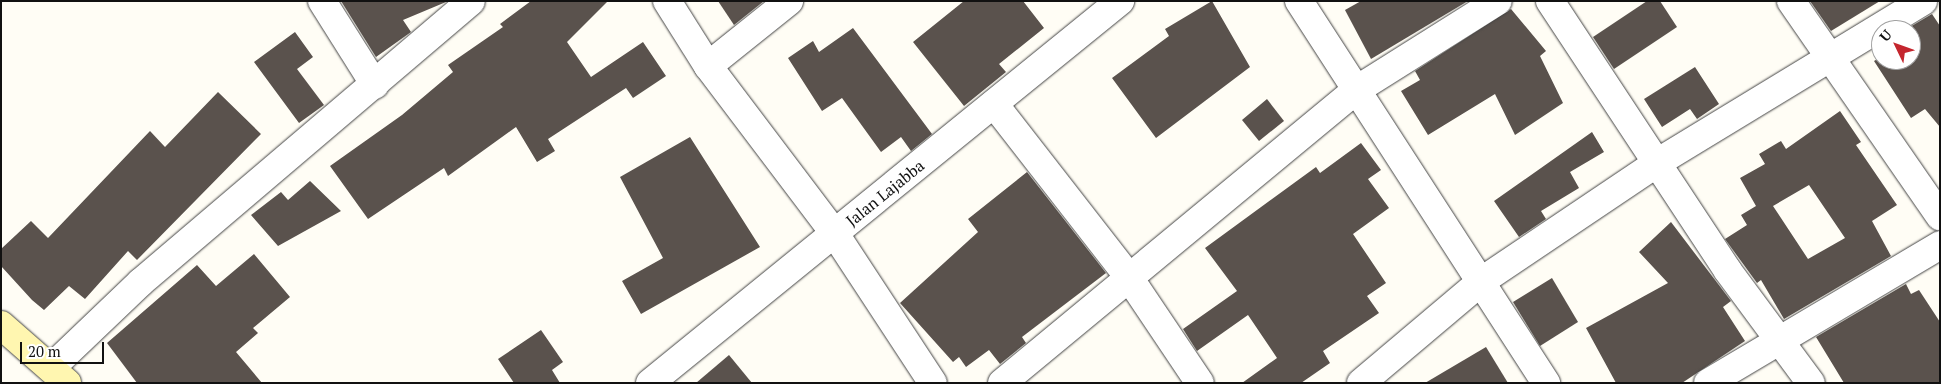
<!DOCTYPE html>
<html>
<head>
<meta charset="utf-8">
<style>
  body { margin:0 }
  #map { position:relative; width:1941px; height:384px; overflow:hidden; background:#fffdf5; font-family:"PT Serif",serif }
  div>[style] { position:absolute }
  .building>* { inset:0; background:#5a524d }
  .roads { filter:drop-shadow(0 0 1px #444) drop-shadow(0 0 1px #444) }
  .street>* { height:28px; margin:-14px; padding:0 14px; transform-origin:14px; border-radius:14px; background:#fff }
  .secondary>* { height:28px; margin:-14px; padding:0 14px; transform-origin:14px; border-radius:14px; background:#fff6b0 }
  span { translate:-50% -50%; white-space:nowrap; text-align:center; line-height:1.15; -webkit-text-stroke:5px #fff; paint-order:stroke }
  .street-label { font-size:16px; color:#111 }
  .frame { position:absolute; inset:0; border:2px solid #111; pointer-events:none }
  .north { position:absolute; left:1871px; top:20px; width:50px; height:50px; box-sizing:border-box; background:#fff; border:1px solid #a0a0a0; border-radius:50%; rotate:312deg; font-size:14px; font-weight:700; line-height:20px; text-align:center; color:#111 }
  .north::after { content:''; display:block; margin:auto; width:18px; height:22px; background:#c4262e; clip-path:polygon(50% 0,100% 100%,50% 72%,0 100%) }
  .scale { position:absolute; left:20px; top:342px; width:84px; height:22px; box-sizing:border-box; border:2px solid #111; border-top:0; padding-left:6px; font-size:15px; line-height:18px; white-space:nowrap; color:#111; -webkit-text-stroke:4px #fff; paint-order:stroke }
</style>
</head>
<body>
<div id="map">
  <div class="building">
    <div style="clip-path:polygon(341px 1px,446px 1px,446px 2px,403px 20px,411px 32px,376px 57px)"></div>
    <div style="clip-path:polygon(531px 1px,608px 1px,567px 42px,591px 77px,643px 42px,666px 76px,633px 98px,626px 88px,548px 139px,555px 151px,537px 162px,516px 127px,448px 176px,444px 168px,368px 219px,330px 166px,402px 115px,453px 72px,448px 65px,503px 27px,500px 24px)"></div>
    <div style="clip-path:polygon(718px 1px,764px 1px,734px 25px)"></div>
    <div style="clip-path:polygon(964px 1px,1023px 1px,1044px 28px,999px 64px,1006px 72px,964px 106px,913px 42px)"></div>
    <div style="clip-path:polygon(1212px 1px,1250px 67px,1156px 138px,1112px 78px,1169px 36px,1165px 29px)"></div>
    <div style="clip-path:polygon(1361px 1px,1468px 1px,1371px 59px,1345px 10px)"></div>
    <div style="clip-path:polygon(1647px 1px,1660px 1px,1677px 27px,1614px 69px,1593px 37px)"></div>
    <div style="clip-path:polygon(1810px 1px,1880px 1px,1831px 31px)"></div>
    <div style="clip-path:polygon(1511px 9px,1546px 51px,1540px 56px,1563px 103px,1515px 135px,1495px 94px,1428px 135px,1401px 91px,1420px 80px,1415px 71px)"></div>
    <div style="clip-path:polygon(1932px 14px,1940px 26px,1940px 127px,1925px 109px,1911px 118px,1874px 61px,1881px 57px,1911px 60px,1911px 30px,1905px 30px)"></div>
    <div style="clip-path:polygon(853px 28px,932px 134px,911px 151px,901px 137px,881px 152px,842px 98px,822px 111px,788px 58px,813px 41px,819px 52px)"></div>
    <div style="clip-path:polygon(295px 32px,313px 57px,297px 69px,324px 105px,299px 123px,254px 62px)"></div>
    <div style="clip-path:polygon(1695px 67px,1719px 104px,1697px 119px,1690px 109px,1662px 127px,1644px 99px)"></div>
    <div style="clip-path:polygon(218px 92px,261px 134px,137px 260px,128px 251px,85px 299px,69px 286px,44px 310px,32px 300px,1px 266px,1px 249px,31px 221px,48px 238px,150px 131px,165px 147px)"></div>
    <div style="clip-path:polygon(1267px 99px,1284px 121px,1259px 141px,1242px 120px)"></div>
    <div style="clip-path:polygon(evenodd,1840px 111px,1861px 142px,1856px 145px,1897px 205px,1872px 221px,1891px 256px,1784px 319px,1761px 280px,1757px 283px,1725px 239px,1747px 225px,1741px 215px,1756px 206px,1740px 178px,1765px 164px,1759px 154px,1781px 141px,1786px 149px,1840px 111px,1809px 185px,1845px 238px,1808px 259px,1773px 206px,1809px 185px)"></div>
    <div style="clip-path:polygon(1592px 132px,1604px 152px,1570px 172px,1579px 188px,1541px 211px,1546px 219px,1519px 237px,1494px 201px)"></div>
    <div style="clip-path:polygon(690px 137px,760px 247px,641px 314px,622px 281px,663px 258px,620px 177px)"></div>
    <div style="clip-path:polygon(1361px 143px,1381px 170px,1368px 179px,1389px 208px,1353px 234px,1386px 283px,1367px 296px,1379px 313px,1323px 351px,1330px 363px,1301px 383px,1242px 383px,1277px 358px,1248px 315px,1197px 351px,1183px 329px,1237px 291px,1205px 248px,1316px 167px,1320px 173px)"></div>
    <div style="clip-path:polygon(1027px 172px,1106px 273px,1022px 337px,1026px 343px,1000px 364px,989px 350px,966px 367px,959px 357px,953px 362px,900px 303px,978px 232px,968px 219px)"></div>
    <div style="clip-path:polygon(310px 181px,341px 211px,278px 246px,251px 215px,281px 192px,288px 200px)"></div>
    <div style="clip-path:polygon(1671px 222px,1731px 301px,1723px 307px,1745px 341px,1682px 383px,1616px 383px,1586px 328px,1668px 283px,1639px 252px)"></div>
    <div style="clip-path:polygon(254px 254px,290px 297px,253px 328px,258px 333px,236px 352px,262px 383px,137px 383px,107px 343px,197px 265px,216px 286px)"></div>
    <div style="clip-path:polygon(1552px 278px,1578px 322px,1540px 346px,1513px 302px)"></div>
    <div style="clip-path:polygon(1906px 284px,1911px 294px,1919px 290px,1940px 322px,1940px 383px,1844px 383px,1816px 337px)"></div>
    <div style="clip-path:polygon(541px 330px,563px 362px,552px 370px,560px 383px,514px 383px,498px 359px)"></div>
    <div style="clip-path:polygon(1486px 347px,1508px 383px,1425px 383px)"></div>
    <div style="clip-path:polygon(729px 355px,752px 383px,696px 383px)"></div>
  </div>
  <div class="roads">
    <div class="street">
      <div style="left:322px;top:1px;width:99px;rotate:57.8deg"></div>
      <div style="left:667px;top:1px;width:77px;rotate:57.8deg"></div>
      <div style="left:708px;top:66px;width:211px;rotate:52.9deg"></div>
      <div style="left:835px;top:234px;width:178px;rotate:56.7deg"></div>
      <div style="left:1299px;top:1px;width:455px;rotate:57.1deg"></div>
      <div style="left:1550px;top:1px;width:323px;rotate:56.6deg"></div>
      <div style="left:1728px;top:271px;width:139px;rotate:53.5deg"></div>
      <div style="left:1791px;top:1px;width:262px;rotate:55.3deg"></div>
      <div style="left:708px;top:66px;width:104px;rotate:-38.7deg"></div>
      <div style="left:994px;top:104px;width:222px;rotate:52.1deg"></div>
      <div style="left:1130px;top:279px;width:125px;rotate:56.1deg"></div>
      <div style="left:51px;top:368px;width:124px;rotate:-43.7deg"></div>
      <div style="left:141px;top:282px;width:433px;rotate:-40.4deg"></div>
      <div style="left:650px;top:383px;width:606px;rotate:-39.1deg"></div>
      <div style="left:1002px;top:383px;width:462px;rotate:-39.6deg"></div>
      <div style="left:1358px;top:89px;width:165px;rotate:-32.2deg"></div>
      <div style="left:1361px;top:383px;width:160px;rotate:-40.2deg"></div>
      <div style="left:1483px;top:280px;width:213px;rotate:-33.9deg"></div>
      <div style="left:1660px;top:161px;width:308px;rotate:-31.3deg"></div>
      <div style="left:1708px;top:383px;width:270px;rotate:-30.7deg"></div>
    </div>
    <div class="secondary">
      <div style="left:1px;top:325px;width:88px;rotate:41.3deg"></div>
    </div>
  </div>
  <div class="street-label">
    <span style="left:885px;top:193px;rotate:-39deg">Jalan Lajabba</span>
  </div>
  <div class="frame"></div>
  <div class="north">U</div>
  <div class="scale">20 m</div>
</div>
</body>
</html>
